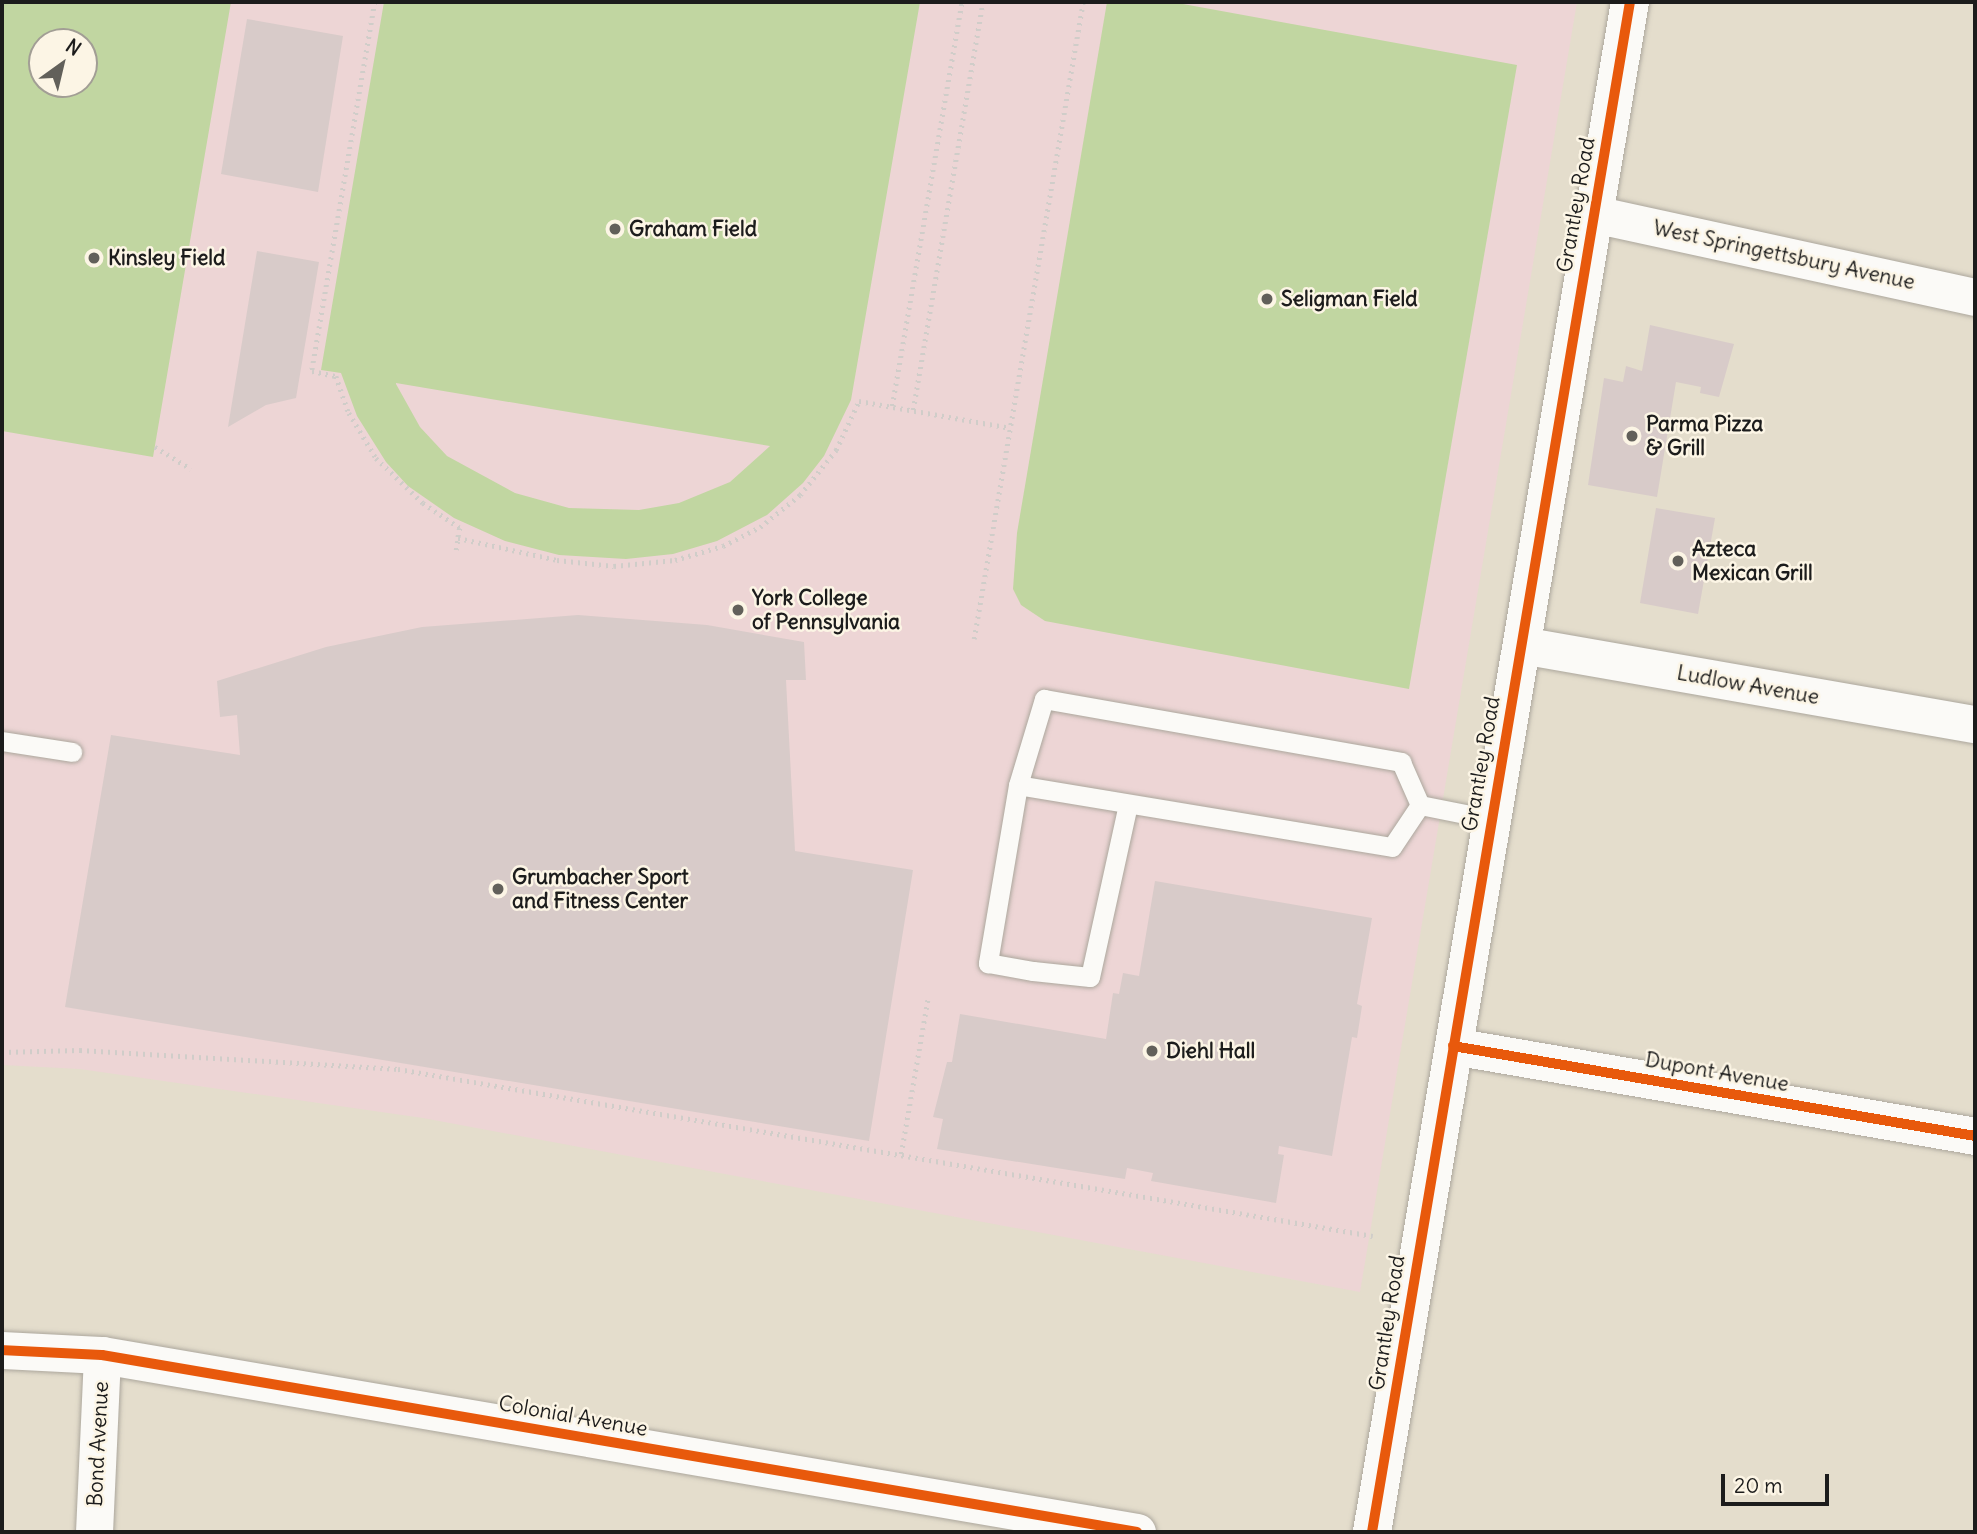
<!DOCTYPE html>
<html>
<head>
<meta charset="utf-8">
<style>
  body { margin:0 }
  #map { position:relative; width:1977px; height:1534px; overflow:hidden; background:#e4ddcc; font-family:Delius,sans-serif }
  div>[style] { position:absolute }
  .built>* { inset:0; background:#edd5d5 }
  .green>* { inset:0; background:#c1d6a1 }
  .building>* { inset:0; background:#d8cbc9 }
  .path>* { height:4.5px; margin-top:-2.25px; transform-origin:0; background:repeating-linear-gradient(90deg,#d0cdc9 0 2px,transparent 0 7px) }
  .roads { filter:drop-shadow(0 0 2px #aca79d) drop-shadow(0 0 2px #aca79d) }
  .service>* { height:19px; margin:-9.5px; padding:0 9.5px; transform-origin:9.5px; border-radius:9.5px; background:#fbfaf7 }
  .minor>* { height:37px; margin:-18.5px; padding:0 18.5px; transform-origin:18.5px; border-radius:18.5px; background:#fbfaf7 }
  .tertiary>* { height:38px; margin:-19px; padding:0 19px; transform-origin:19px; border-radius:19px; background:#fbfaf7 }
  .cycleway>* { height:10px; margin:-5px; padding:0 5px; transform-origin:5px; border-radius:5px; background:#e8590c }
  .dots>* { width:19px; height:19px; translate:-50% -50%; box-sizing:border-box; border:4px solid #fcf5e5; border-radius:50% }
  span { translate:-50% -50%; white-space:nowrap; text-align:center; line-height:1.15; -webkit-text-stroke:5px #fcf5e5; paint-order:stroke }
  .street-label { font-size:21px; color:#1c1c1c }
  .poi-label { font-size:21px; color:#1c1c1c; font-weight:700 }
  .left { translate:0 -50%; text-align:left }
  .frame { position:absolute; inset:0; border:4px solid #1c1c1c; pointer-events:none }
  .north { position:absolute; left:28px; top:28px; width:70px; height:70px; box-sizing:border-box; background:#fcf5e5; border:2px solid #a29e95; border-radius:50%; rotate:34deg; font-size:19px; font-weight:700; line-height:28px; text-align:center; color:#1c1c1c }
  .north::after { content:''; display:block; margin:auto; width:24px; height:32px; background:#62605a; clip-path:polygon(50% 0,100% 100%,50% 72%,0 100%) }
  .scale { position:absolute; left:1721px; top:1474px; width:108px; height:32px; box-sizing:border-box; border:4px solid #1c1c1c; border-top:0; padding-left:9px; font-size:21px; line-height:24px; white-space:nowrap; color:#1c1c1c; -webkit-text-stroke:5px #fcf5e5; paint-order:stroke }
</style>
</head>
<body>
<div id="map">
  <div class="built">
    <div style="clip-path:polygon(evenodd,2px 2px,1577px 2px,1360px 1292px,423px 1118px,80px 1069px,2px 1065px,2px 2px,42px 42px,84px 42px,84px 84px,42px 84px,42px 42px)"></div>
  </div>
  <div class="green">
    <div style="clip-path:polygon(evenodd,2px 2px,231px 2px,153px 457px,2px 431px,2px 2px,42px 42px,84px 42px,84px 84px,42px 84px,42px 42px)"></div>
    <div style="clip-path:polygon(evenodd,384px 2px,920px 2px,851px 400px,824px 456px,803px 483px,767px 515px,717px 541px,673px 554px,626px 559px,559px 555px,505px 541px,454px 518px,408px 486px,386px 462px,357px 416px,341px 373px,321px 370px,384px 2px,396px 384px,396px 383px,770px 446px,730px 482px,679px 503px,639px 510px,569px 508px,515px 493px,447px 456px,420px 427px,396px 384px)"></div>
    <div style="clip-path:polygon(1107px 2px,1172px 2px,1517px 65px,1409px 689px,1045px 621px,1021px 605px,1013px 589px,1017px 533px)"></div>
  </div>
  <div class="building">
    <div style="clip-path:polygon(247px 19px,343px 36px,318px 192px,221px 174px)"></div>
    <div style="clip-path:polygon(257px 251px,319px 262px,296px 398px,266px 405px,228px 427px)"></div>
    <div style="clip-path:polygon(1650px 325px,1734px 344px,1719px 397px,1700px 393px,1701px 387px,1676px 382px,1657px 497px,1588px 485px,1604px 378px,1623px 382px,1626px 366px,1642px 371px)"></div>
    <div style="clip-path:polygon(1656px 508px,1715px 518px,1698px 614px,1640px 603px)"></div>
    <div style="clip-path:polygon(578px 615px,707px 625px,804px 642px,806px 680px,786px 680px,795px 851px,913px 870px,869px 1141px,65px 1007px,111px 735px,240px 755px,237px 715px,220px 717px,217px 681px,326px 647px,422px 627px)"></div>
    <div style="clip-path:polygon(1155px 881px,1372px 918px,1357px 1004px,1362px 1006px,1357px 1038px,1352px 1037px,1332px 1156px,1279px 1146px,1278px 1154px,1284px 1155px,1276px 1203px,1151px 1181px,1153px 1173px,1127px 1168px,1125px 1179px,937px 1149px,943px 1119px,933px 1117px,947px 1062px,952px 1062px,960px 1014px,1106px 1039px,1113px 993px,1119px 994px,1123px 973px,1139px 976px)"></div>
  </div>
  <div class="path">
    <div style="left:375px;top:2px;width:374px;rotate:99.7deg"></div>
    <div style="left:312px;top:371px;width:25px;rotate:12deg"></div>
    <div style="left:336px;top:376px;width:39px;rotate:71deg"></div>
    <div style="left:349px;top:413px;width:52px;rotate:59deg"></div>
    <div style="left:376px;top:458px;width:65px;rotate:43.8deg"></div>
    <div style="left:423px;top:503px;width:45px;rotate:34deg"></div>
    <div style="left:460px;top:528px;width:10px;rotate:101deg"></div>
    <div style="left:892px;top:406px;width:410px;rotate:-80.2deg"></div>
    <div style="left:913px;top:410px;width:414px;rotate:-80.3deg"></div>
    <div style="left:155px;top:447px;width:42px;rotate:31.4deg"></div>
    <div style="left:456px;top:550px;width:12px;rotate:-81deg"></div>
    <div style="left:458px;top:538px;width:101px;rotate:12.5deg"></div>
    <div style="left:557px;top:560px;width:57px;rotate:6deg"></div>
    <div style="left:614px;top:566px;width:61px;rotate:-5.6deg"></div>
    <div style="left:675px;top:560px;width:50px;rotate:-16.3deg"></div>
    <div style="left:723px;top:546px;width:42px;rotate:-27.2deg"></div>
    <div style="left:760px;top:527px;width:51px;rotate:-38.7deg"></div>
    <div style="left:800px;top:495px;width:58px;rotate:-51.3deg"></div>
    <div style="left:836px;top:450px;width:54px;rotate:-64.9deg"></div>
    <div style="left:859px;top:401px;width:153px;rotate:10.1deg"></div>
    <div style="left:974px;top:639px;width:646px;rotate:-80.29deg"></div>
    <div style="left:2px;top:1052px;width:78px;rotate:-1.5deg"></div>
    <div style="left:80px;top:1050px;width:319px;rotate:3.4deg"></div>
    <div style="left:398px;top:1069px;width:989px;rotate:9.72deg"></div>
    <div style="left:901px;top:1154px;width:159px;rotate:-80.2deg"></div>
  </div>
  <div class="roads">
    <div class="service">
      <div style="left:1044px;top:699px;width:363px;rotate:10deg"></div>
      <div style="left:1401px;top:762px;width:47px;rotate:66.2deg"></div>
      <div style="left:1420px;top:805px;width:50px;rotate:123.7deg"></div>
      <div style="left:1392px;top:847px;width:379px;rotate:-170.6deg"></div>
      <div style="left:1018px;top:785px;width:90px;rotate:-73.2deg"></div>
      <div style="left:2px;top:741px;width:71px;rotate:8.9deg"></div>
      <div style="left:1018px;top:785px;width:181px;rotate:99.6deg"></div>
      <div style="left:988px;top:963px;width:46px;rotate:10.1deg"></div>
      <div style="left:1033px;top:971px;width:57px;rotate:6deg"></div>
      <div style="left:1090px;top:977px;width:177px;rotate:-77.6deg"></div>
      <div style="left:1420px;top:805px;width:71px;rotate:11.3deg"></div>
    </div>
    <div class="minor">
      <div style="left:1594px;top:214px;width:390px;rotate:12.3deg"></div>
      <div style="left:1521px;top:645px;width:461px;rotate:9.9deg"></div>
      <div style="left:1453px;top:1046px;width:530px;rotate:9.78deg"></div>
      <div style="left:2px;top:1350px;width:100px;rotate:2.9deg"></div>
      <div style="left:102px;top:1355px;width:1050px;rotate:9.7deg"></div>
      <div style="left:94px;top:1532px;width:177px;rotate:-87.4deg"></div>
    </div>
    <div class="tertiary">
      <div style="left:1372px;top:1532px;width:1552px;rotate:-80.43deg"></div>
    </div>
  </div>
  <div class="cycleway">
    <div style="left:1453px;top:1046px;width:530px;rotate:9.78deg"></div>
    <div style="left:2px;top:1350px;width:100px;rotate:2.9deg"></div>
    <div style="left:102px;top:1355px;width:1050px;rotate:9.7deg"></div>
    <div style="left:1372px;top:1532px;width:1552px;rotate:-80.43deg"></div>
  </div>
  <div class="dots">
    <div style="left:615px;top:229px;background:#62605a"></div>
    <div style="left:94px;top:258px;background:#62605a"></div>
    <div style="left:1267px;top:299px;background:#62605a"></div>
    <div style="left:1632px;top:436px;background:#62605a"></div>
    <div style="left:1678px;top:561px;background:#62605a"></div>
    <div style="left:738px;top:610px;background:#62605a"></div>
    <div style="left:498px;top:889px;background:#62605a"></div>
    <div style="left:1152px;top:1051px;background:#62605a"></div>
  </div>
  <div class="street-label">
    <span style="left:1576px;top:205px;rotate:-80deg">Grantley Road</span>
    <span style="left:1784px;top:255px;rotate:12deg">West Springettsbury Avenue</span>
    <span style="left:1748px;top:685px;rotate:10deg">Ludlow Avenue</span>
    <span style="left:1481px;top:764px;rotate:-80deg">Grantley Road</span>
    <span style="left:1717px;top:1072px;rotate:10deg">Dupont Avenue</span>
    <span style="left:1387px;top:1323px;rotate:-81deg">Grantley Road</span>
    <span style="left:573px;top:1416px;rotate:10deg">Colonial Avenue</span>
    <span style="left:98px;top:1444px;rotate:-87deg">Bond Avenue</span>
  </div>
  <div class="poi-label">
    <span class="left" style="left:629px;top:229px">Graham Field</span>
    <span class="left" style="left:108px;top:258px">Kinsley Field</span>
    <span class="left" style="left:1281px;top:299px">Seligman Field</span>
    <span class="left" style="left:1646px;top:436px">Parma Pizza<br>&amp; Grill</span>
    <span class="left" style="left:1692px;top:561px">Azteca<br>Mexican Grill</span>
    <span class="left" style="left:752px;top:610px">York College<br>of Pennsylvania</span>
    <span class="left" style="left:512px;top:889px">Grumbacher Sport<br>and Fitness Center</span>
    <span class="left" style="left:1166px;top:1051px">Diehl Hall</span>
  </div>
  <div class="frame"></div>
  <div class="north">N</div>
  <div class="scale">20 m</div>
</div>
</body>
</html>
